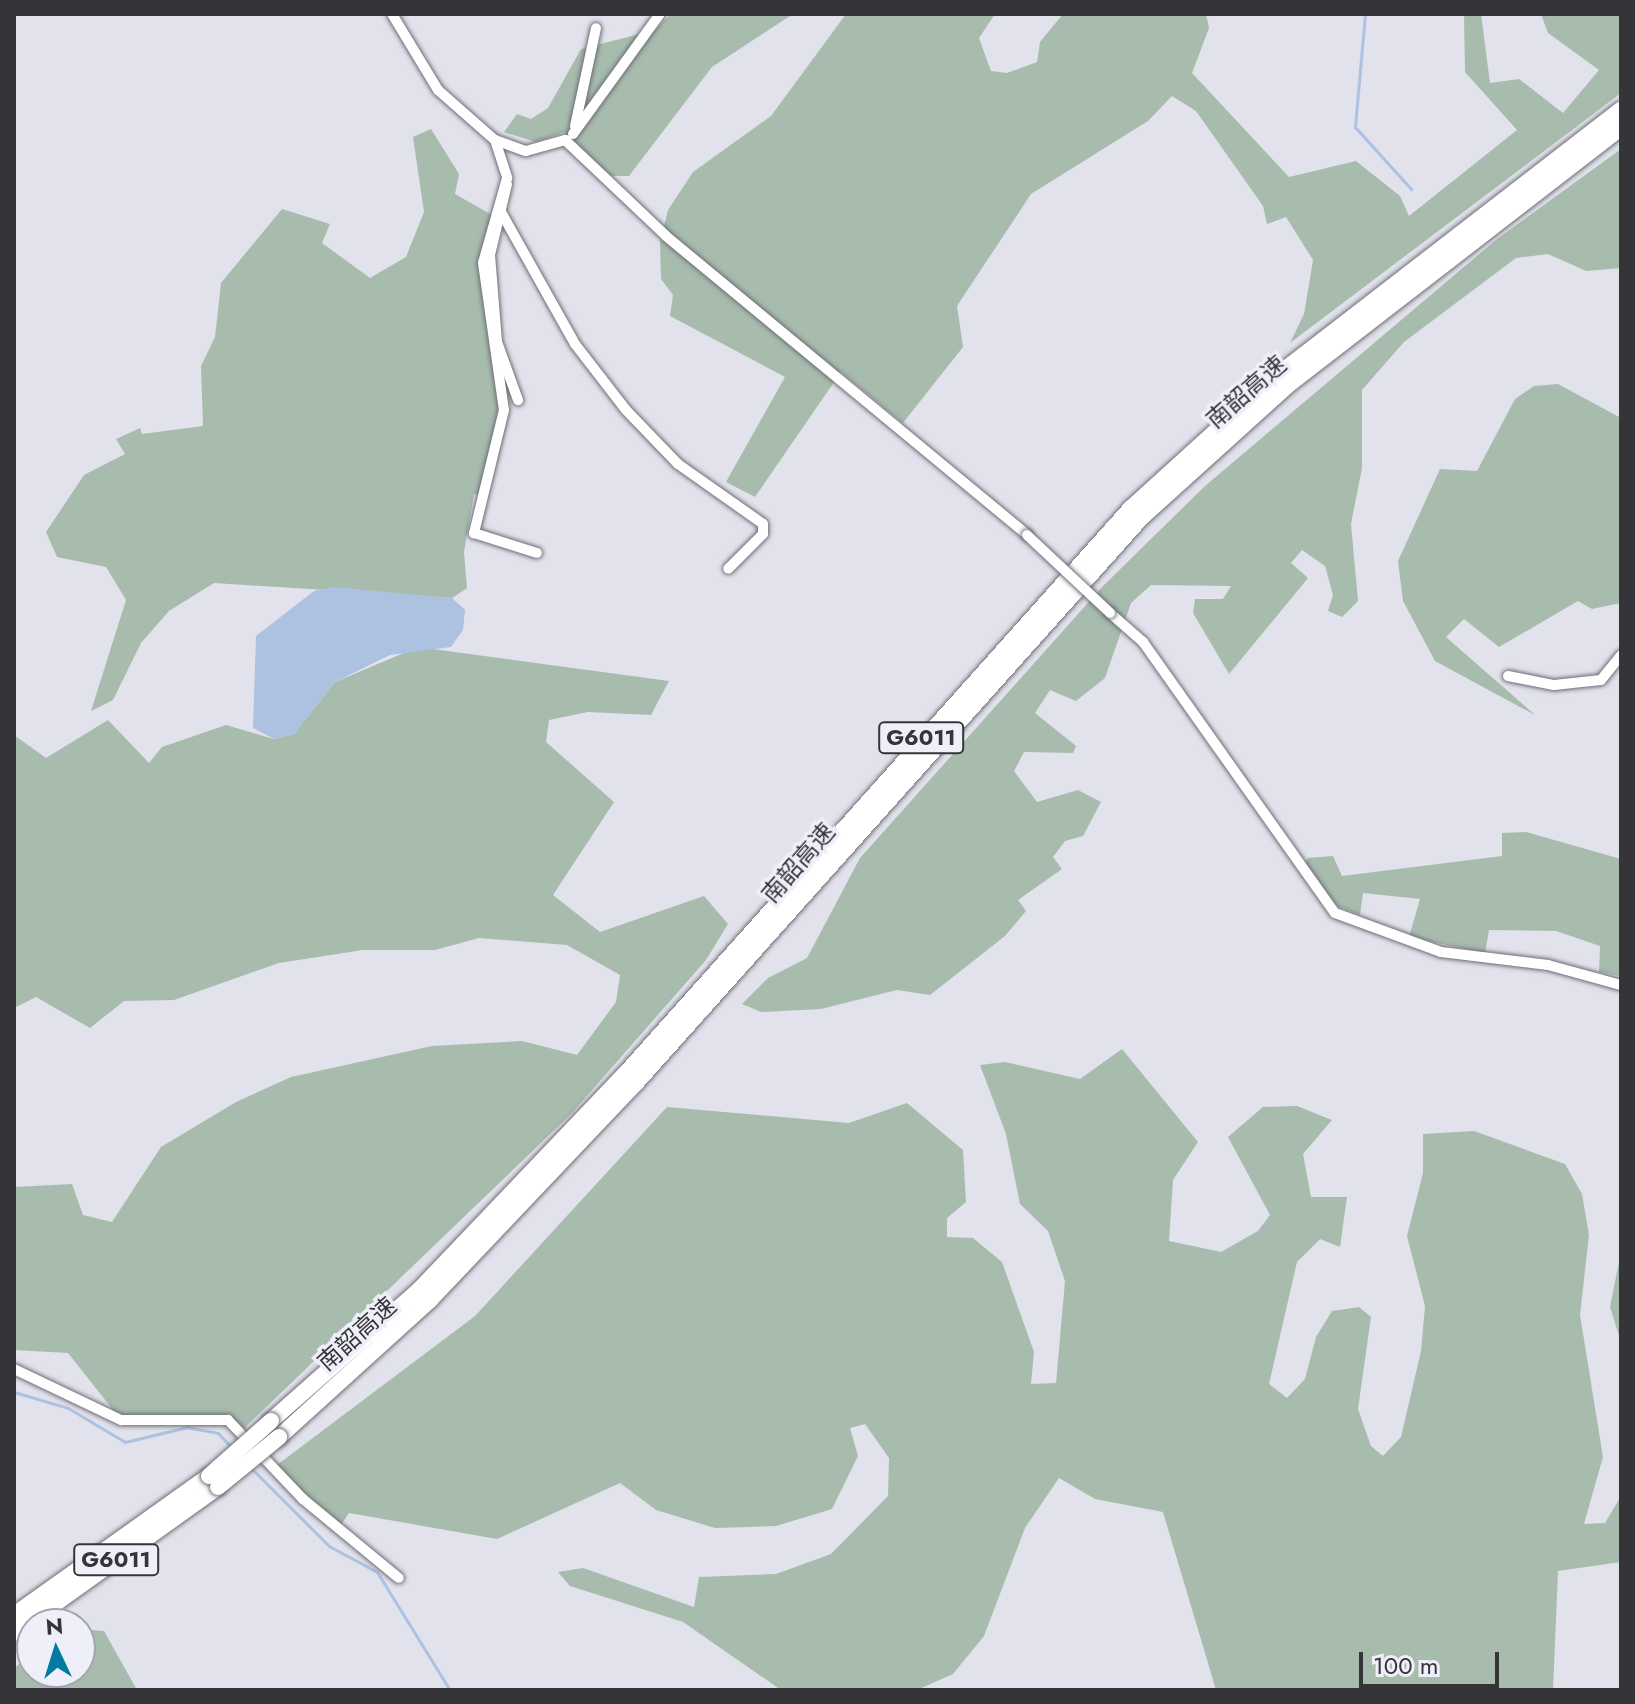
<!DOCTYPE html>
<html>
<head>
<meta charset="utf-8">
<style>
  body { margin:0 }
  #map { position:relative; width:1635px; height:1704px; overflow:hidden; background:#e2e2ec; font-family:Jost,"Noto Sans SC",sans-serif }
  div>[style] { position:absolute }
  .green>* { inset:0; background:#a7bcad }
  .water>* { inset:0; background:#adc2e0 }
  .stream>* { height:3px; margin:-1.5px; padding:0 1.5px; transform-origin:1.5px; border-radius:1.5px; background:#adc2e0 }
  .roads { filter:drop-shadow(0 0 2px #6f6e77) drop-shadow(0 0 2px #6f6e77) }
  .minor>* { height:10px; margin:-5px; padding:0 5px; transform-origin:5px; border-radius:5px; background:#fff }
  .highway>* { height:16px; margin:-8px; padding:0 8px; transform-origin:8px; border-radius:8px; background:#fff }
  .bridges { filter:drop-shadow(0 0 2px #6f6e77) drop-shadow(0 0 2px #6f6e77) }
  .minor-bridge>* { height:10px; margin:-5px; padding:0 5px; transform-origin:5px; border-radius:5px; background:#fff }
  .highway-bridge>* { height:16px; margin:-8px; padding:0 8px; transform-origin:8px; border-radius:8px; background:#fff }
  span { translate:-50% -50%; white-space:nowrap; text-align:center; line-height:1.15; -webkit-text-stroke:7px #efeff9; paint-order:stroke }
  .shield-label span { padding:2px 6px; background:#efeff9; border:2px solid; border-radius:6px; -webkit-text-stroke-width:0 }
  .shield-label { font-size:22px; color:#353539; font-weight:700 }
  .street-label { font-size:24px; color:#353539 }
  .frame { position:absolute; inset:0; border:16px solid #353539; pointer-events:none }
  .north { position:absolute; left:16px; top:1608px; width:80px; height:80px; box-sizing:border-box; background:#efeff9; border:2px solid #a5a5ac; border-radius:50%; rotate:356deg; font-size:22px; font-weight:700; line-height:32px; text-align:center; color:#353539 }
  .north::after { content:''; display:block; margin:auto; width:28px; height:36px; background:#037aa2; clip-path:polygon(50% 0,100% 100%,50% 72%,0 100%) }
  .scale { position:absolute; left:1359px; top:1652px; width:140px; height:36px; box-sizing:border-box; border:4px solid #353539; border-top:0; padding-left:10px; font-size:24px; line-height:28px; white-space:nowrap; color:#353539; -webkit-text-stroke:6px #efeff9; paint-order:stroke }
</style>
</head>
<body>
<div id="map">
  <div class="green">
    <div style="clip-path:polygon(671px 14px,793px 14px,712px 67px,629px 176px,611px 176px,564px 132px,536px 142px,504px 132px,517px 114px,531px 119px,548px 108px,581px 49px,655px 30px)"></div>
    <div style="clip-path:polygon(846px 14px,995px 14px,979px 38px,991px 71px,1007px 73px,1037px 62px,1040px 42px,1063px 14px,1206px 14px,1209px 28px,1192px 73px,1289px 177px,1356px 161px,1400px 196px,1409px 216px,1517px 130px,1465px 72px,1464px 14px,1481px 14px,1490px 83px,1519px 79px,1563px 113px,1599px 70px,1548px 33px,1541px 14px,1621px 14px,1621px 93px,1290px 343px,1304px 314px,1313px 260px,1286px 217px,1267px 224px,1263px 206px,1196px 111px,1172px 96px,1148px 121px,1031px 194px,957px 306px,963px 347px,903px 423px,841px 372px,755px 497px,726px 482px,785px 377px,670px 316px,673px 295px,661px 279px,660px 242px,668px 210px,693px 172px,771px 116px)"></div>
    <div style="clip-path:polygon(431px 129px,459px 174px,455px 194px,492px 215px,484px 244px,503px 390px,482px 495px,474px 494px,464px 552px,467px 588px,452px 598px,214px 583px,169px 611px,141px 643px,113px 700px,91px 711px,126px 600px,106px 567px,57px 557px,46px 532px,84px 475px,125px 454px,116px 439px,140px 428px,142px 434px,203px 426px,201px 366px,215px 337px,221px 283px,282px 209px,330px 224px,322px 243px,370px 278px,406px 257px,424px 212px,413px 137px)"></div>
    <div style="clip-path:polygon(1621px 149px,1621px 268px,1586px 271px,1548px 254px,1516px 258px,1404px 342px,1362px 390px,1362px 468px,1351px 524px,1358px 601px,1342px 617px,1328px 611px,1333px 595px,1325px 566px,1302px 550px,1291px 563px,1308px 578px,1229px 674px,1193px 613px,1195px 599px,1223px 599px,1231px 586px,1151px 585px,1131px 603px,1105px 678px,1076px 701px,1050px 690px,1035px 713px,1076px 746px,1073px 753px,1024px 752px,1014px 771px,1037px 802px,1078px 790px,1101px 802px,1083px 836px,1065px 841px,1053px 857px,1062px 869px,1018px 900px,1026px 911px,1005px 936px,930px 995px,897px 990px,821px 1009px,761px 1012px,742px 1004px,768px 978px,807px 958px,860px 858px,1103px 586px,1205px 486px,1497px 239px)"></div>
    <div style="clip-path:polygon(1558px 384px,1621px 418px,1621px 603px,1592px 609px,1578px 601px,1499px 647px,1464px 619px,1446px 637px,1535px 715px,1435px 661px,1403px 601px,1398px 561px,1440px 469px,1477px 471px,1515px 399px,1534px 386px)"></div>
    <div style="clip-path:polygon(418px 647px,669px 681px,651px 715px,588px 712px,549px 720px,546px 742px,614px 802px,553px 895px,600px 932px,704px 896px,728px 924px,706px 960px,571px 1114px,237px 1435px,228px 1420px,121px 1420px,68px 1353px,14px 1350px,14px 1187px,72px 1184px,83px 1215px,112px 1222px,161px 1147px,236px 1102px,291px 1077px,432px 1046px,522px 1041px,577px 1055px,616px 1002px,620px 975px,567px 945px,479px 938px,435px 950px,363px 950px,279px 963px,174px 1000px,124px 1001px,90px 1028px,36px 997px,14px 1008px,14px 735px,46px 758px,108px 720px,149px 763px,162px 747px,226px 725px,274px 739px,294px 734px,335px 682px)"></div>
    <div style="clip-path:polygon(1526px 832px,1621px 859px,1621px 976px,1599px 972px,1600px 946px,1556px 931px,1489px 930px,1485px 953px,1409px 937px,1420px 899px,1363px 893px,1360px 915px,1337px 906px,1303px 865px,1308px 858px,1333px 856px,1342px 876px,1502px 856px,1502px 833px)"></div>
    <div style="clip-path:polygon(1122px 1049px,1198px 1142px,1173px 1180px,1169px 1241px,1221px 1252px,1258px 1231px,1270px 1215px,1228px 1137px,1263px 1107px,1297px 1106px,1332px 1120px,1303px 1154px,1311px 1197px,1347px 1197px,1340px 1247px,1320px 1239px,1297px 1262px,1269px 1384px,1287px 1398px,1305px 1379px,1316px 1337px,1332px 1311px,1359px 1307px,1371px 1317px,1358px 1409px,1371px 1446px,1383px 1456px,1401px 1437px,1421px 1351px,1425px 1306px,1407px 1236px,1423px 1173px,1423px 1134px,1474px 1131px,1565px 1164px,1582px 1194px,1589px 1235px,1580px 1315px,1603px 1457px,1584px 1524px,1605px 1523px,1621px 1496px,1621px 1562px,1558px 1571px,1553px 1690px,1216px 1690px,1163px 1512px,1095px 1499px,1059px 1478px,1025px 1528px,984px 1636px,953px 1674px,917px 1690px,781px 1690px,683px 1622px,570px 1586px,558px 1572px,583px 1568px,694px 1607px,699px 1577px,776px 1574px,831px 1554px,888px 1496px,889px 1458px,865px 1424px,850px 1428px,858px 1456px,832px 1509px,776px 1526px,715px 1528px,656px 1510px,620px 1483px,497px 1539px,349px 1513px,338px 1529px,273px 1468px,475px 1316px,667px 1107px,849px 1123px,907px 1103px,963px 1150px,966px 1202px,947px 1218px,947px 1237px,973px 1238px,1002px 1262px,1034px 1352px,1031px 1384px,1056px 1383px,1065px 1281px,1048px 1231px,1020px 1204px,1006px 1134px,980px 1065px,1005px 1062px,1080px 1079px)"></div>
    <div style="clip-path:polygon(1621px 1252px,1621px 1342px,1610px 1307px)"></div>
    <div style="clip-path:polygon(80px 1629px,104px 1631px,137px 1690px,14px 1690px,14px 1668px,32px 1654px,32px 1672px,80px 1672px)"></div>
  </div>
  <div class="water">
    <div style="clip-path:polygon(334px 587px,452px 598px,465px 610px,463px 630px,451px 647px,390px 655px,335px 682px,294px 734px,274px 739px,253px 728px,256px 636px,314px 591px)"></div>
  </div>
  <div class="stream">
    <div style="left:1365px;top:14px;width:113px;rotate:95.1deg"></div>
    <div style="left:1355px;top:127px;width:84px;rotate:47.9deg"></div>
    <div style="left:14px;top:1392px;width:56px;rotate:16.5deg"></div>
    <div style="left:68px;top:1408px;width:66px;rotate:30.8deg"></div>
    <div style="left:125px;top:1442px;width:64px;rotate:-13.6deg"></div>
    <div style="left:187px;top:1427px;width:32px;rotate:11deg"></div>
    <div style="left:218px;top:1433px;width:21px;rotate:47deg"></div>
    <div style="left:251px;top:1468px;width:110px;rotate:45deg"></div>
    <div style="left:329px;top:1546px;width:55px;rotate:28.4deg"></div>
    <div style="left:377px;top:1572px;width:139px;rotate:58.3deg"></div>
  </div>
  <div class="roads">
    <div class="minor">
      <div style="left:392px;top:14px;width:89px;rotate:58.8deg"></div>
      <div style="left:438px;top:90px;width:76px;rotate:41.3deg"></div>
      <div style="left:495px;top:140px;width:33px;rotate:20deg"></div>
      <div style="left:526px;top:151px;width:41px;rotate:-15.8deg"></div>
      <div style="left:565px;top:140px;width:139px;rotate:43.5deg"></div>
      <div style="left:666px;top:236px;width:469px;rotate:39.6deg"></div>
      <div style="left:575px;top:126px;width:100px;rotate:-77.9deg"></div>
      <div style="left:573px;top:134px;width:148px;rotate:-54.1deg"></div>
      <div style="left:495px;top:140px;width:40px;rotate:72deg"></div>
      <div style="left:507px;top:178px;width:88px;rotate:105.8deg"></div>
      <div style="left:483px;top:263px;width:148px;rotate:81.9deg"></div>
      <div style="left:504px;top:410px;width:127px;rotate:103.7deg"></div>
      <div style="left:474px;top:533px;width:66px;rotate:17.6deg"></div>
      <div style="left:507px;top:184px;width:73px;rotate:103.5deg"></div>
      <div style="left:490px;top:255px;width:87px;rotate:85.4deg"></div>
      <div style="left:497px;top:342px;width:62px;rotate:70.1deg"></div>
      <div style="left:501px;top:212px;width:151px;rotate:60.7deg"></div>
      <div style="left:575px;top:344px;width:83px;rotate:52.3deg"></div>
      <div style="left:626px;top:410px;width:75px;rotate:46.1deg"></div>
      <div style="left:678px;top:464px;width:104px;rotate:35.2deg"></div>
      <div style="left:763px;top:524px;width:10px;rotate:90deg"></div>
      <div style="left:763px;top:534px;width:49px;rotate:135deg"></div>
      <div style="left:1110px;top:613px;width:44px;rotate:41.3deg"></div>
      <div style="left:1143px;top:642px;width:332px;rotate:54.7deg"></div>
      <div style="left:1335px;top:913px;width:113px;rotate:20.2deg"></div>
      <div style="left:1441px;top:952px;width:108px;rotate:6.9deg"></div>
      <div style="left:1548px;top:965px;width:76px;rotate:15.3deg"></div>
      <div style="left:1508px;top:676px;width:47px;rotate:11.1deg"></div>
      <div style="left:1554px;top:685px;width:47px;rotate:-6.1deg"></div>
      <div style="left:1601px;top:680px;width:32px;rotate:-51deg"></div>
      <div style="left:14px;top:1369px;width:119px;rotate:25.5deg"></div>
      <div style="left:121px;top:1420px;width:107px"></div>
      <div style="left:228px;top:1420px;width:109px;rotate:46.5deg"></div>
      <div style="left:303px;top:1499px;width:124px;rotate:39.5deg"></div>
    </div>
    <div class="highway">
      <div style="left:271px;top:1421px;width:199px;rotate:-41.5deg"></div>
      <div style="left:420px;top:1289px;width:298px;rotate:-46.4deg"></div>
      <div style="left:626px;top:1073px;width:758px;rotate:-48.21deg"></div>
      <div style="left:1131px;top:508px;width:200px;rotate:-42.2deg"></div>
      <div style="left:1279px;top:374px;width:432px;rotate:-37.7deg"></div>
      <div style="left:279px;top:1437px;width:204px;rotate:-42.2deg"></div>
      <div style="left:430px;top:1300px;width:299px;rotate:-46.5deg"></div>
      <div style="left:636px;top:1083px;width:758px;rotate:-48.21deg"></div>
      <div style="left:1141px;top:518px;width:198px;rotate:-42.1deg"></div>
      <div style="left:1288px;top:385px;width:421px;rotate:-37.7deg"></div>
      <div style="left:14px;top:1615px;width:239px;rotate:-35.5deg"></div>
      <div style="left:14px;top:1633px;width:251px;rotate:-35.6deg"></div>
    </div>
  </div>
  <div class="bridges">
    <div class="minor-bridge">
      <div style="left:1027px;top:535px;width:114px;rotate:43.2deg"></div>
    </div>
    <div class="highway-bridge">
      <div style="left:209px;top:1476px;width:83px;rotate:-41.6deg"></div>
      <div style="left:218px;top:1487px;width:79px;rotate:-39.3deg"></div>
    </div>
  </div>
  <div class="shield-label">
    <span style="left:921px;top:738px">G6011</span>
    <span style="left:116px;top:1560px">G6011</span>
  </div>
  <div class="street-label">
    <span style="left:1246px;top:392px;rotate:-41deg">南韶高速</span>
    <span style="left:798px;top:863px;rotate:-49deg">南韶高速</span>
    <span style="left:357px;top:1334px;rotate:-42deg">南韶高速</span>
  </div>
  <div class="frame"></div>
  <div class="north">N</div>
  <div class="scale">100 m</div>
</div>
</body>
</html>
